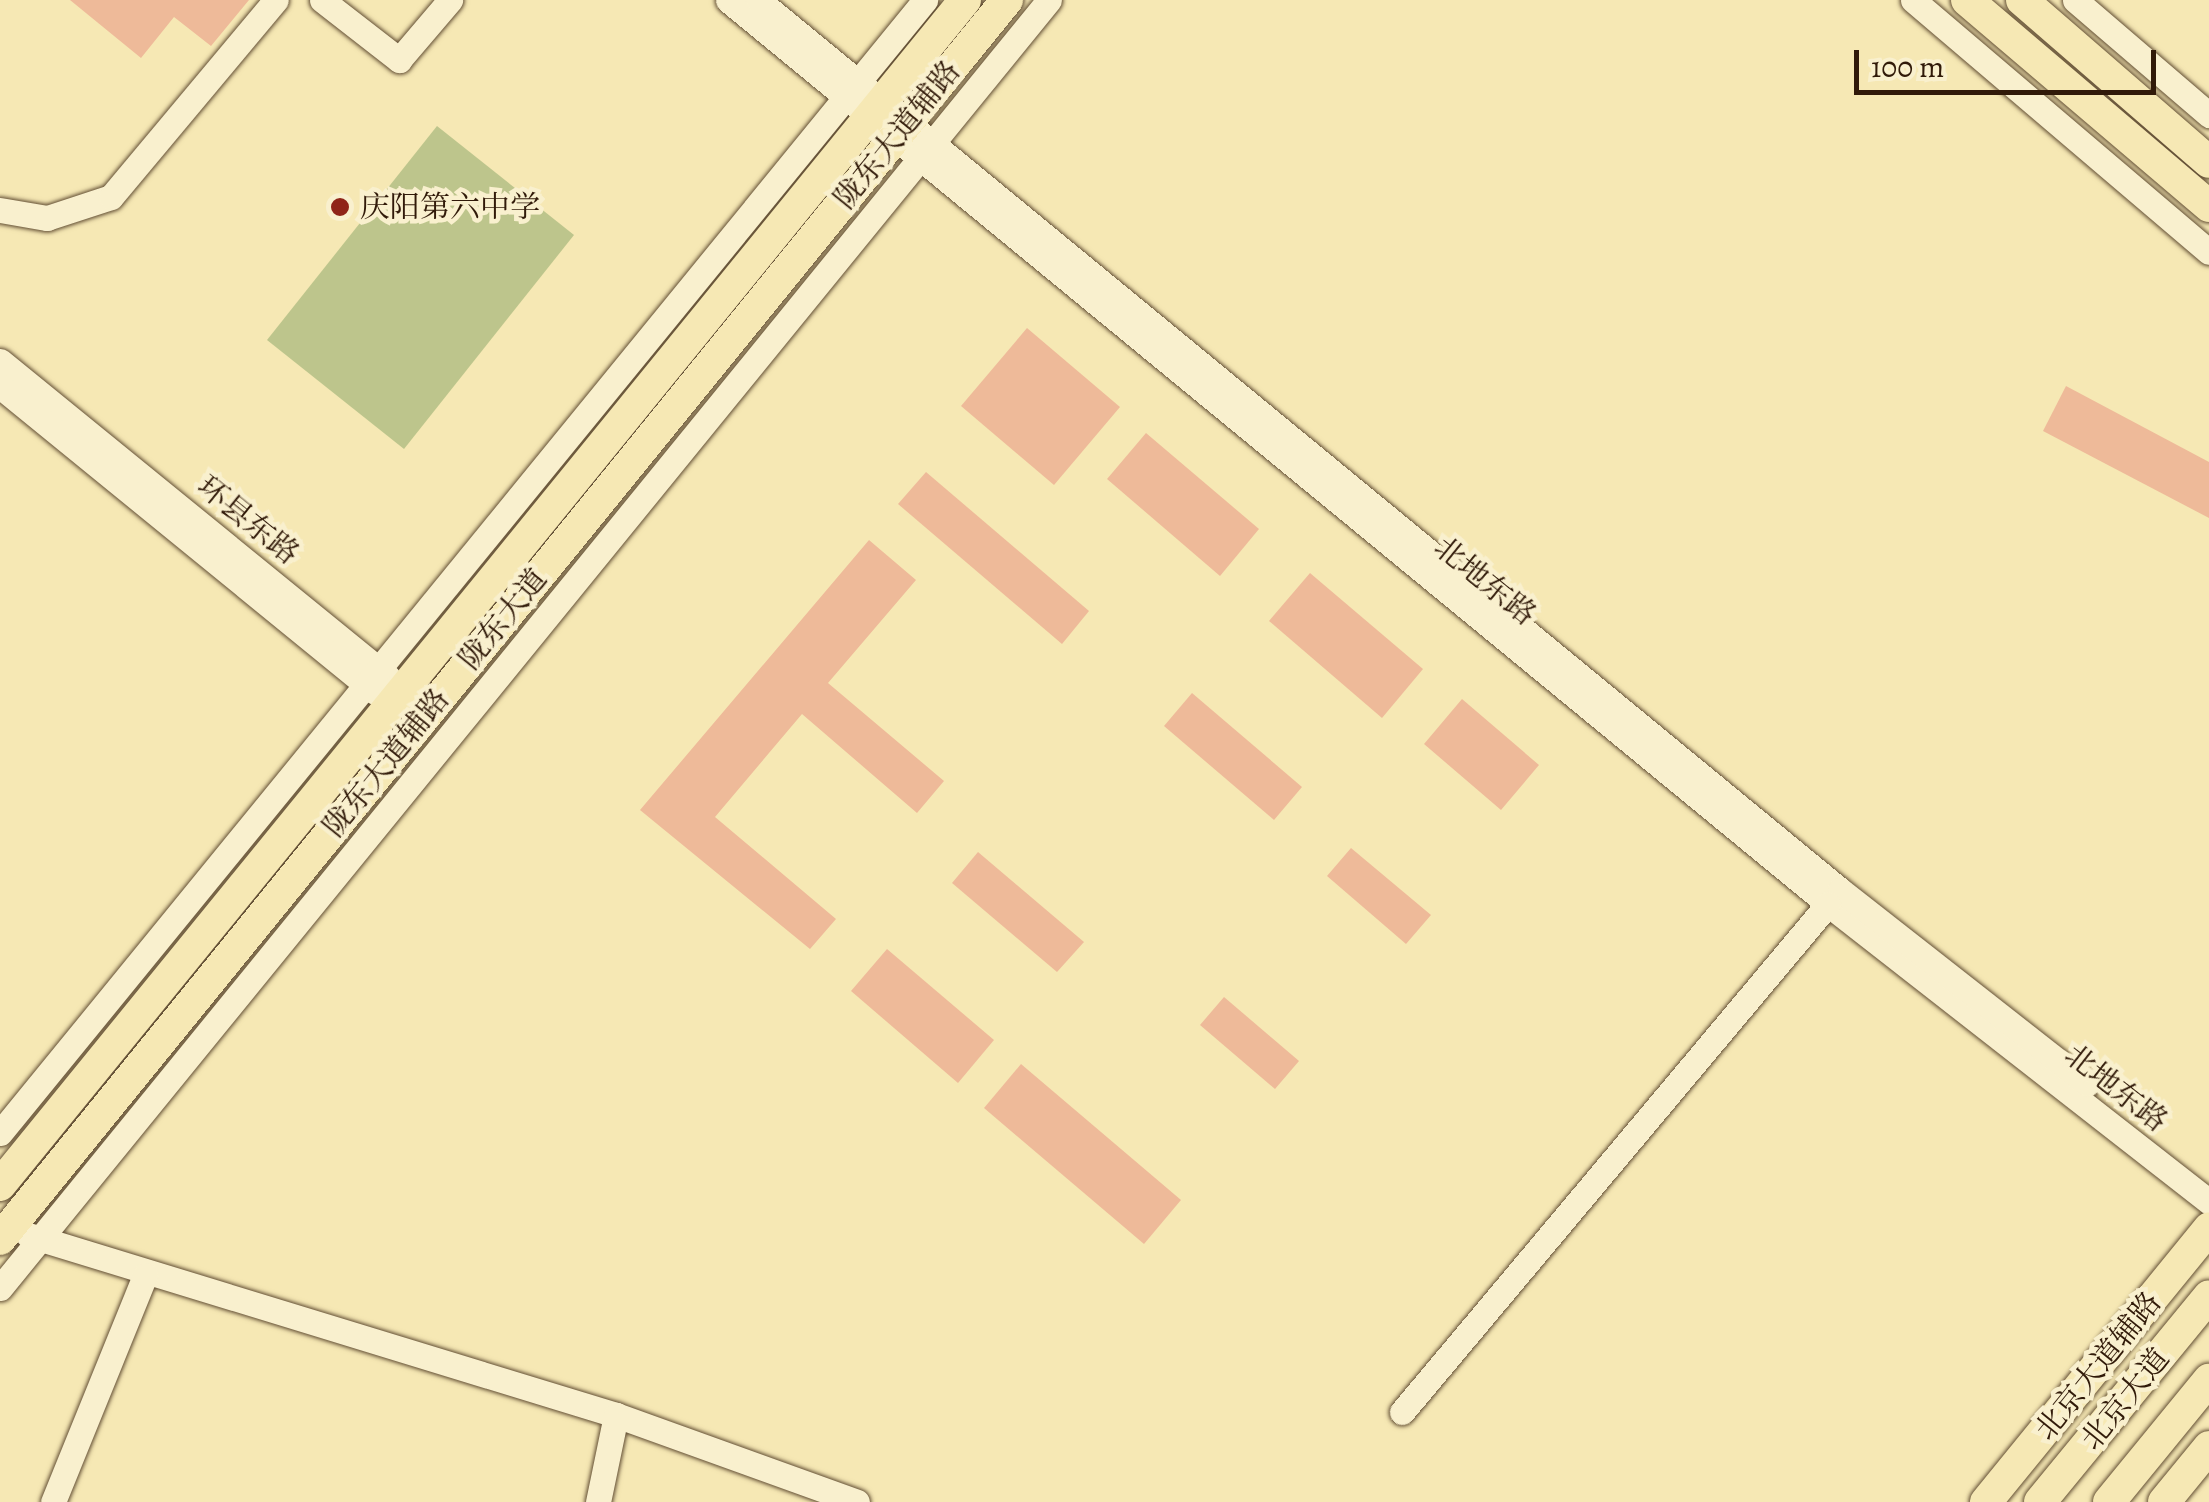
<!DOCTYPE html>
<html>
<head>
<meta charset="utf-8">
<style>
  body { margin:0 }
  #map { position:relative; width:2209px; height:1502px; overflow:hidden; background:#f6e8b4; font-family:Alegreya,"Noto Serif SC",serif }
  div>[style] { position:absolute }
  .green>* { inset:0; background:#bdc58c }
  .building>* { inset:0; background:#eeba99 }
  .roads { filter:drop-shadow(0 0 2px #624e34) drop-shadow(0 0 2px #624e34) }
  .minor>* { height:25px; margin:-12.5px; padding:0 12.5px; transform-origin:12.5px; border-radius:12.5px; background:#f9f0ce }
  .major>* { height:32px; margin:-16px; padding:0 16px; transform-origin:16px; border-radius:16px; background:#f6e8b4 }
  .dots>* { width:28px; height:28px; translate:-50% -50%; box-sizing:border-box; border:5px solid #f9f0ce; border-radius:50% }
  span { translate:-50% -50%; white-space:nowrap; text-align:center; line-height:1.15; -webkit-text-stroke:9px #f9f0ce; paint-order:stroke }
  .street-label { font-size:30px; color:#311a09 }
  .poi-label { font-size:30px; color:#311a09 }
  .left { translate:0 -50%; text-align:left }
  .scale { position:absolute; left:1854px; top:50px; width:302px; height:45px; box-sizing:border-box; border:5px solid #311a09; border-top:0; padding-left:12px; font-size:30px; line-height:35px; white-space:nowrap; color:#311a09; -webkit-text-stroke:8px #f9f0ce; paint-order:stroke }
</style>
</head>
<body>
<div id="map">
  <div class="green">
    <div style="clip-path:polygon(437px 126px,574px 235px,404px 449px,267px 340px)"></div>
  </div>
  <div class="building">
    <div style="clip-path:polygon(70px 0,249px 0,211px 46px,174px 17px,141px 58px)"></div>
    <div style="clip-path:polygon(1027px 328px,1120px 407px,1054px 485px,961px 406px)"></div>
    <div style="clip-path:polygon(2066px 386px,2209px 462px,2209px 518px,2043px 431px)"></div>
    <div style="clip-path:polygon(1146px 433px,1259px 529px,1220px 576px,1107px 479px)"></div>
    <div style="clip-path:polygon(926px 472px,1089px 611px,1062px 644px,898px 504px)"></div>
    <div style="clip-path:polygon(869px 540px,916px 580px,828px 683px,944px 781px,917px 813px,802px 714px,715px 817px,836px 919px,810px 949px,640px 810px)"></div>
    <div style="clip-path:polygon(1310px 573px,1423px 669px,1382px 718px,1269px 621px)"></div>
    <div style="clip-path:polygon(1192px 693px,1302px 787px,1274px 820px,1164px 726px)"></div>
    <div style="clip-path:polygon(1462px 699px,1539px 765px,1501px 810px,1424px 744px)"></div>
    <div style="clip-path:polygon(1351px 848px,1431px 915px,1406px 944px,1327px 876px)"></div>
    <div style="clip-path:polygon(978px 852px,1084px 942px,1057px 972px,952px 883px)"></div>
    <div style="clip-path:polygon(887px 949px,994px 1040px,958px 1083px,851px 991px)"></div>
    <div style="clip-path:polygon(1224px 997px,1299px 1061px,1275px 1089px,1200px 1025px)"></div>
    <div style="clip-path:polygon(1021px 1064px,1181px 1200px,1144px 1244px,984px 1108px)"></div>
  </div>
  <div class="roads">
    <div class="minor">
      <div style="left:322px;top:0;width:98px;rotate:37.9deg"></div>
      <div style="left:399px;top:60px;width:79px;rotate:-49.6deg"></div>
      <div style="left:728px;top:0;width:1424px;rotate:39.41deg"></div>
      <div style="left:1828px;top:904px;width:484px;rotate:38deg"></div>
      <div style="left:758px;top:0;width:1401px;rotate:39.44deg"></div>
      <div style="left:1840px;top:890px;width:314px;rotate:38.1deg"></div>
      <div style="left:1913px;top:0;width:389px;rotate:40.4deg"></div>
      <div style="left:2075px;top:0;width:177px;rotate:40.6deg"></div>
      <div style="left:0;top:210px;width:48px;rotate:9.7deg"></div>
      <div style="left:47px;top:218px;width:67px;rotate:-18.2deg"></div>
      <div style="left:111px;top:197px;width:257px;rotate:-50.1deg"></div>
      <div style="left:0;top:361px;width:500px;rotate:39.16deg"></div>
      <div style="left:0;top:386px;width:485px;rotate:39.2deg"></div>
      <div style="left:0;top:1133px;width:1463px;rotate:-50.77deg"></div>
      <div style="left:28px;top:1235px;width:615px;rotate:17.02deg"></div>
      <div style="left:616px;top:1415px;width:256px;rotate:19.8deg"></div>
      <div style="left:0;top:1288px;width:1661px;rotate:-50.84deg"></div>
      <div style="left:1402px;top:1412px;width:663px;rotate:-50.02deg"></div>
      <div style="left:53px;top:1502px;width:245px;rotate:-67.9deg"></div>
      <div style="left:598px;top:1502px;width:89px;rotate:-78.3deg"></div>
    </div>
    <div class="major">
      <div style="left:1967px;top:0;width:318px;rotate:40.4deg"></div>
      <div style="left:2022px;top:0;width:247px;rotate:40.9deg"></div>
      <div style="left:0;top:1185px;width:1528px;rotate:-50.84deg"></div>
      <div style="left:0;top:1239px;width:1597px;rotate:-50.9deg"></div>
      <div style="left:1986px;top:1502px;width:353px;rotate:-50.8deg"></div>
      <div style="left:2040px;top:1502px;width:266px;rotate:-50.6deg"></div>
      <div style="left:2109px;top:1502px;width:158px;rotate:-50.7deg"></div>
      <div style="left:2164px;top:1502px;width:71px;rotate:-50.7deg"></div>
    </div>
  </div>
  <div class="dots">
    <div style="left:340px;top:207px;background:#8f2418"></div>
  </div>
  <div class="street-label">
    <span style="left:897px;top:135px;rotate:-51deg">陇东大道辅路</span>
    <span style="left:248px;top:520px;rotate:39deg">环县东路</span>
    <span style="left:1485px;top:581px;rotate:39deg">北地东路</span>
    <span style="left:503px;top:619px;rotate:-51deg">陇东大道</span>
    <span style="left:386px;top:763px;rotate:-51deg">陇东大道辅路</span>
    <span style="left:2116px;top:1088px;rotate:38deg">北地东路</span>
    <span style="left:2098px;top:1366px;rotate:-51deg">北京大道辅路</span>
    <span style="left:2125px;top:1399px;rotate:-51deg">北京大道</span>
  </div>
  <div class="poi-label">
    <span class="left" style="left:360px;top:207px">庆阳第六中学</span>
  </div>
  <div class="scale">100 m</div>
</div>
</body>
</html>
